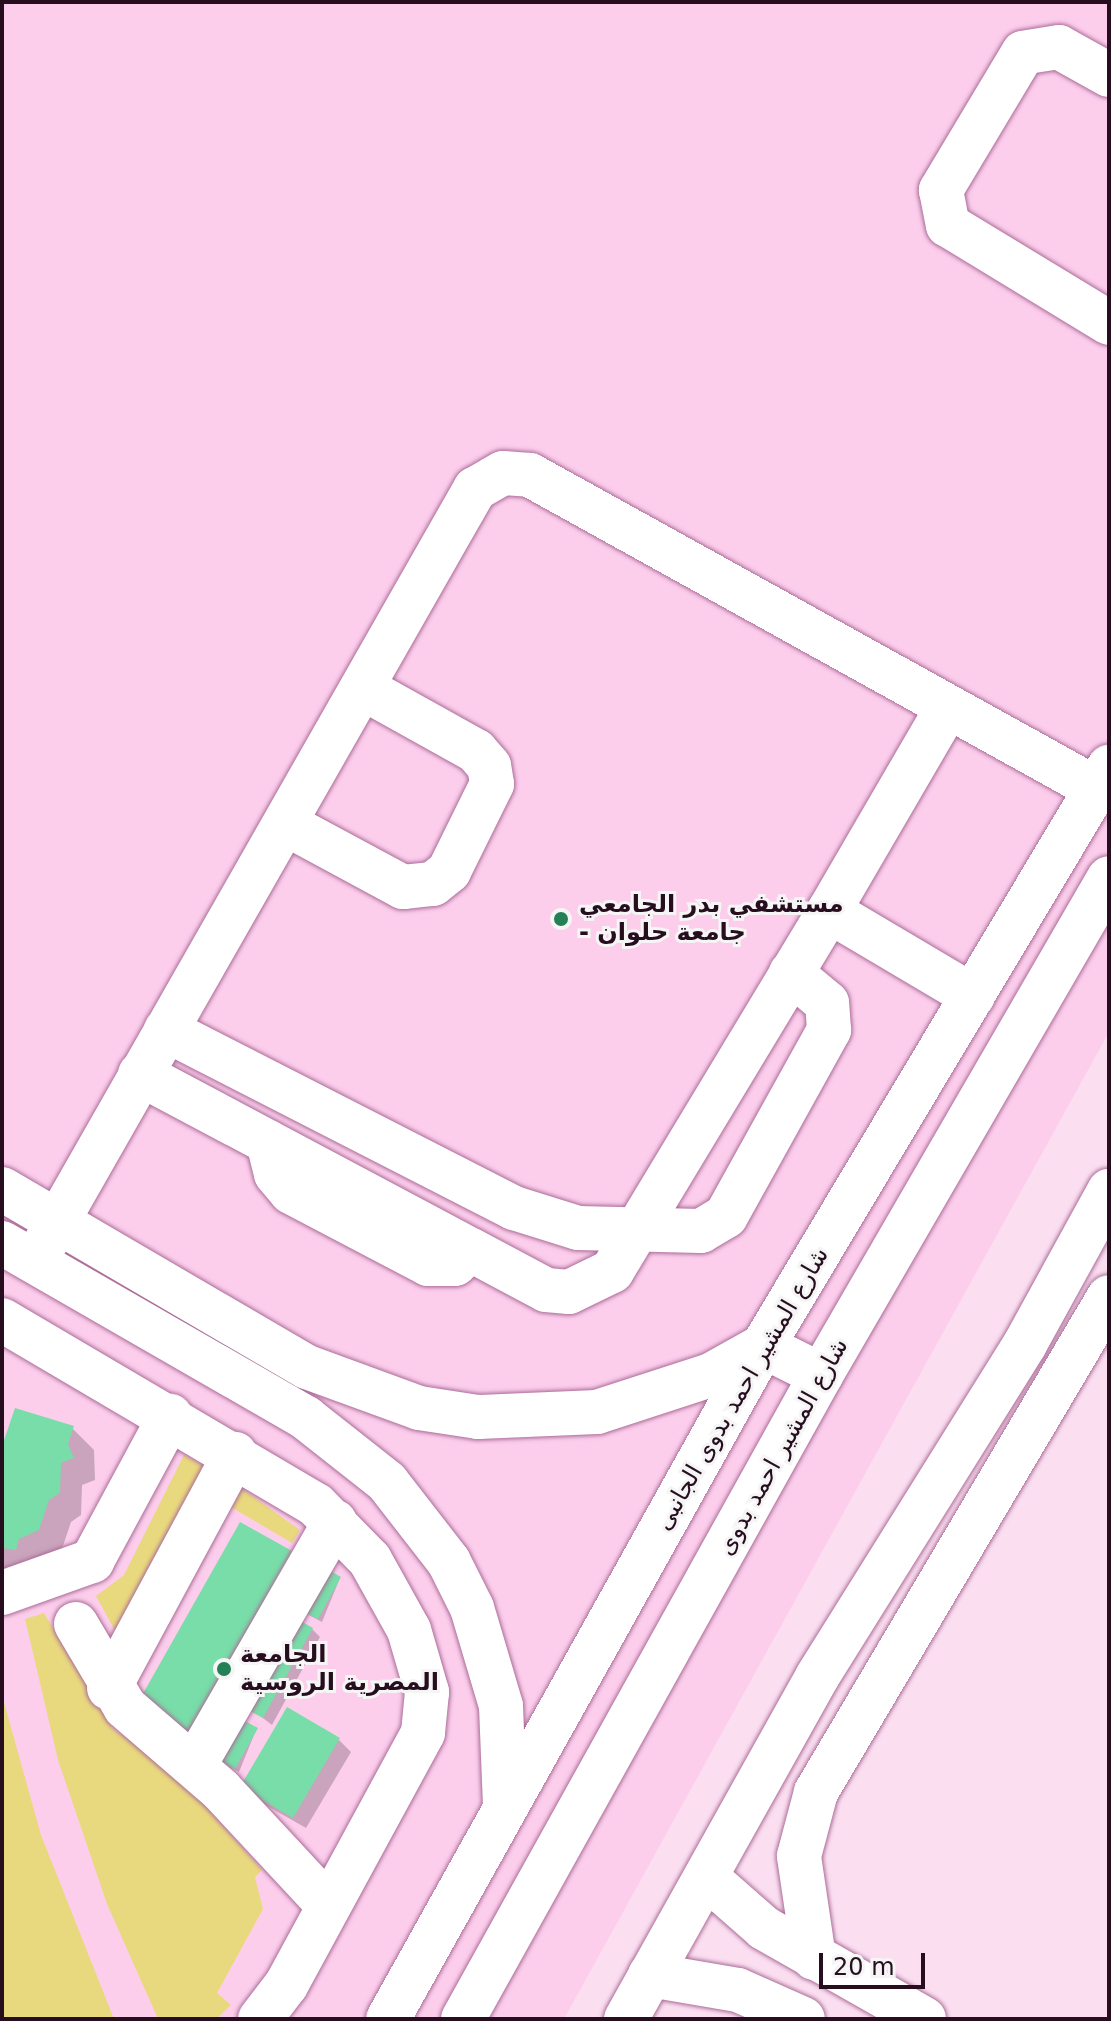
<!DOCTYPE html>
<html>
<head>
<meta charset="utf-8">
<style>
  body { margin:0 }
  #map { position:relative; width:1111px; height:2021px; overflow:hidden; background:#fbdff1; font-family:"DejaVu Sans",Vazirmatn,sans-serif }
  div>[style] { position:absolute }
  .built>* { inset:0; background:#fcceec }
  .green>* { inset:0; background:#e9d97e }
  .shadow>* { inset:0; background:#0003 }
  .building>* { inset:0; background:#78dda8 }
  .roads { filter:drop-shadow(0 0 2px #ac6c98) drop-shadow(0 0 2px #ac6c98) }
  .minor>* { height:44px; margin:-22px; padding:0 22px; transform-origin:22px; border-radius:22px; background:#fff }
  .dots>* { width:22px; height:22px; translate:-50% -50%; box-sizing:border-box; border:4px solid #f5f5f5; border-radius:50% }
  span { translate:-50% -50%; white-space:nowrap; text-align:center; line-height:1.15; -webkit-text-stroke:6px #f5f5f5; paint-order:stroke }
  .poi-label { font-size:24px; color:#260e1f; font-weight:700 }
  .left { translate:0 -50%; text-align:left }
  .street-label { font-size:24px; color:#260e1f }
  .frame { position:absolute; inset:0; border:4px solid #260e1f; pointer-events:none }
  .scale { position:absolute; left:819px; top:1953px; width:106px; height:36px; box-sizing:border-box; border:4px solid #260e1f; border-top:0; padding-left:10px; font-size:24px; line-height:28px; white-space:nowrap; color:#260e1f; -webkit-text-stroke:6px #f5f5f5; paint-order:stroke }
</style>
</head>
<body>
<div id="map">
  <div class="built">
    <div style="clip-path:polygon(2px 2px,1109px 2px,1109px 1032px,564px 2019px,2px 2019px)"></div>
  </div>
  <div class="green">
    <div style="clip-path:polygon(184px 1455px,210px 1469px,118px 1636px,96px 1596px,124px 1575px)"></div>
    <div style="clip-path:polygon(237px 1485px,300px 1530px,292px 1543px,224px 1503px)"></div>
    <div style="clip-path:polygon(44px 1613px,113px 1729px,174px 1771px,262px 1870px,255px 1877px,263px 1909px,217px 1993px,231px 2005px,216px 2019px,158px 2019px,107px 1904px,58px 1760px,25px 1619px)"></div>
    <div style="clip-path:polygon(2px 1695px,41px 1835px,114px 2019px,2px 2019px)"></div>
  </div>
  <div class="shadow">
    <div style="clip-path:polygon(72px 1428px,94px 1450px,95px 1480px,82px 1485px,81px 1515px,71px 1522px,61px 1552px,2px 1586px,2px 1453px)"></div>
    <div style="clip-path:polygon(340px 1578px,322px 1622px,309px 1615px,306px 1612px)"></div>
    <div style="clip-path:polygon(312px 1629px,320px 1637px,272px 1725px,251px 1709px)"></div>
    <div style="clip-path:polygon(256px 1730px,239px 1772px,226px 1765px,222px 1761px)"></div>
    <div style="clip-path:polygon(339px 1740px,351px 1752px,306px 1828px,255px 1799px)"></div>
  </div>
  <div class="building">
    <div style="clip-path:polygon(15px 1408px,74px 1426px,68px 1444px,74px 1458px,61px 1463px,60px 1493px,49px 1500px,39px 1530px,19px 1539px,16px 1550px,2px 1548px,2px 1446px)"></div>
    <div style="clip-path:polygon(240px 1522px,292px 1551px,188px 1735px,136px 1706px)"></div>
    <div style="clip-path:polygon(327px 1569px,341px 1577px,318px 1619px,303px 1612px)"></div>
    <div style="clip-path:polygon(299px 1620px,313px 1628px,263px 1718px,248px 1710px)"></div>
    <div style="clip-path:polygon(287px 1707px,340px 1738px,293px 1818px,240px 1787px)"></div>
    <div style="clip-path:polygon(243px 1720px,258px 1728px,235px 1769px,220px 1761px)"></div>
  </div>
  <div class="roads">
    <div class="minor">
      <div style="left:1109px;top:75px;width:57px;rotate:-150.8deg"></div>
      <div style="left:1059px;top:47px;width:36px;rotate:171deg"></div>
      <div style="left:1023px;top:53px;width:160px;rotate:120.9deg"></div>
      <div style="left:941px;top:190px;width:36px;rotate:79deg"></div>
      <div style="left:948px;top:225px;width:188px;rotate:31.3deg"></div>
      <div style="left:286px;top:824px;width:133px;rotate:28.3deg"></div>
      <div style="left:403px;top:887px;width:30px;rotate:-6deg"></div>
      <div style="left:433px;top:884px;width:21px;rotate:-39deg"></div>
      <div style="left:449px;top:871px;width:97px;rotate:-63.7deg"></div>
      <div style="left:492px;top:784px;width:18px;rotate:-99deg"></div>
      <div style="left:489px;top:766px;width:20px;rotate:-131deg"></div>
      <div style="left:476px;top:751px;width:129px;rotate:-150.9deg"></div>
      <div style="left:829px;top:911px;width:235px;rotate:-59.8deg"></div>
      <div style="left:166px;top:1030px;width:391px;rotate:27.1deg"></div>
      <div style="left:514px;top:1208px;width:67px;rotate:17.4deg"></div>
      <div style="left:578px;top:1228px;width:123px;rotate:1.4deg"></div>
      <div style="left:701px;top:1231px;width:29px;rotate:-31deg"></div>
      <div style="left:726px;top:1216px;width:213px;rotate:-61deg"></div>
      <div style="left:829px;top:1030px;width:27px;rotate:-94deg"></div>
      <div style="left:827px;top:1003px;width:47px;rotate:-140.2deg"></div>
      <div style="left:140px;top:1074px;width:460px;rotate:28deg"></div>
      <div style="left:546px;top:1290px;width:23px;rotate:5deg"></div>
      <div style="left:569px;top:1292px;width:48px;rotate:-26deg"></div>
      <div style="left:612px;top:1271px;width:420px;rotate:-58.9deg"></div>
      <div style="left:829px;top:911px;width:167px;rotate:30.6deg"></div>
      <div style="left:268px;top:1142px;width:33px;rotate:76deg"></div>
      <div style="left:276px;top:1174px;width:23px;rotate:50deg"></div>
      <div style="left:291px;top:1192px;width:155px;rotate:27.7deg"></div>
      <div style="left:428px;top:1264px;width:27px"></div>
      <div style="left:455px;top:1264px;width:21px;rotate:-43deg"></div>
      <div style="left:2px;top:1189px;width:353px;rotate:30.3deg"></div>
      <div style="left:307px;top:1367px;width:119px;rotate:20.1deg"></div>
      <div style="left:419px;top:1408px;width:60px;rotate:8.7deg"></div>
      <div style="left:478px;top:1417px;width:119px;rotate:-2.4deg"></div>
      <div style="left:597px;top:1412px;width:120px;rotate:-18deg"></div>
      <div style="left:711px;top:1375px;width:60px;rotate:-29.1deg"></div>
      <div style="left:763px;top:1346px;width:65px;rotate:26.6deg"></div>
      <div style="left:2px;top:1243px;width:351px;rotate:29.9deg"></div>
      <div style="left:306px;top:1418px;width:103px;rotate:38.3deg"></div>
      <div style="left:387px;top:1482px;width:101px;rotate:52.2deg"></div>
      <div style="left:449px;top:1562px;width:51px;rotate:63.4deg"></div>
      <div style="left:472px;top:1608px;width:102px;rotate:73.5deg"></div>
      <div style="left:501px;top:1706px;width:100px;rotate:87.7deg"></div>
      <div style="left:35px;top:1261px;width:889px;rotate:-60.32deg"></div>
      <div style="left:475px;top:489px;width:32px;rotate:-30deg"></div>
      <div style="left:503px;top:473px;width:27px;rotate:4deg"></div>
      <div style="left:530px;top:475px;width:648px;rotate:28.98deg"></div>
      <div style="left:2px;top:1320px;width:364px;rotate:30.5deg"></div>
      <div style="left:316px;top:1505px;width:77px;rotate:45.5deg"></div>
      <div style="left:370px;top:1560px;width:80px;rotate:60.9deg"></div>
      <div style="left:409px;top:1630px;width:65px;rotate:73.8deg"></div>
      <div style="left:427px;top:1692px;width:41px;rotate:95.6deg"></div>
      <div style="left:423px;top:1733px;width:287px;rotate:118.5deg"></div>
      <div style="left:286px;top:1985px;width:43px;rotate:127.4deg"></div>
      <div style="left:2px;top:1593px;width:96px;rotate:-19.6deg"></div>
      <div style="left:92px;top:1561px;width:165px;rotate:-61.7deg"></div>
      <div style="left:76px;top:1624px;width:96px;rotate:59.4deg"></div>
      <div style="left:125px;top:1707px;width:127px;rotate:40.8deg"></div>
      <div style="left:221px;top:1790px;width:156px;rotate:47.1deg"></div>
      <div style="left:109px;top:1688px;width:266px;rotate:-61.7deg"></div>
      <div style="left:194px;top:1766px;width:282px;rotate:-60deg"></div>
      <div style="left:706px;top:1877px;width:77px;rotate:41.3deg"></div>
      <div style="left:764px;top:1928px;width:184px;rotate:29.6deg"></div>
      <div style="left:814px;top:1958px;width:103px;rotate:-98.4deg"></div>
      <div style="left:799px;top:1856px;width:66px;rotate:-75.1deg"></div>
      <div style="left:816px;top:1792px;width:575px;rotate:-59.38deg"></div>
      <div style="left:650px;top:1975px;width:89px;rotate:9.7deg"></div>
      <div style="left:738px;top:1990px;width:71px;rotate:24deg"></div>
      <div style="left:388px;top:2019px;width:770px;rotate:-60.87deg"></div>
      <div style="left:763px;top:1346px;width:675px;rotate:-59.14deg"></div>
      <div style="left:463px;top:2019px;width:737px;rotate:-60.93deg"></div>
      <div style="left:821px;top:1375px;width:574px;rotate:-59.91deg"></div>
      <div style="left:626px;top:2019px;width:392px;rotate:-60.8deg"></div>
      <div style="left:817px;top:1677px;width:393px;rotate:-58deg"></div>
      <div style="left:1025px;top:1344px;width:175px;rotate:-61.2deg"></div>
    </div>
  </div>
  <div class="dots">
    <div style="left:561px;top:919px;background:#248057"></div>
    <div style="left:224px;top:1669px;background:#248057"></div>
  </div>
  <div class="poi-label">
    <span class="left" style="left:579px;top:919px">مستشفي بدر الجامعي<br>- جامعة حلوان</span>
    <span class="left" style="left:240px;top:1669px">الجامعة<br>المصرية الروسية</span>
  </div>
  <div class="street-label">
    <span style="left:742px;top:1389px;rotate:-60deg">شارع المشير احمد بدوى الجانبى</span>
    <span style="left:783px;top:1447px;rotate:-61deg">شارع المشير احمد بدوى</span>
  </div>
  <div class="frame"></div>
  <div class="scale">20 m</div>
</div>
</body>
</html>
